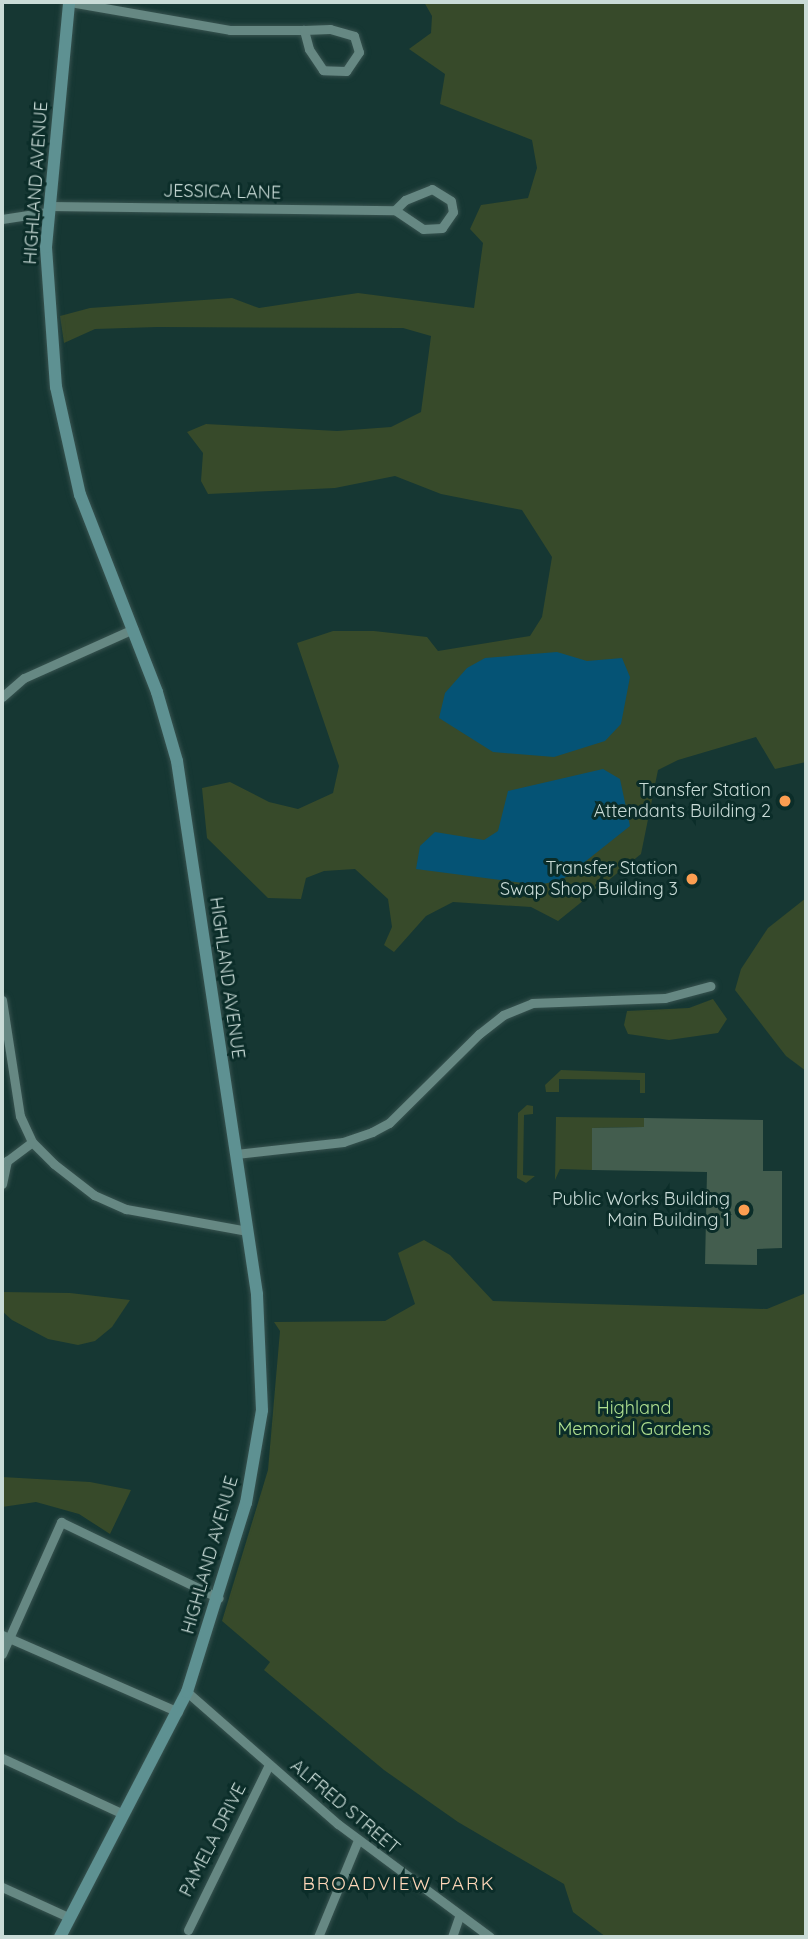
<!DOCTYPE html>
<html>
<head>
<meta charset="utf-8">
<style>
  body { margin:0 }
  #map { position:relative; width:808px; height:1939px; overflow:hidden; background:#163733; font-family:Quicksand,sans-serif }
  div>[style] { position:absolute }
  .green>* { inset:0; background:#374a2a }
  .water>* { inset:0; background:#055375 }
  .building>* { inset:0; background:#435d4e }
  .roads { filter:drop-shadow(0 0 2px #385350) drop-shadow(0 0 2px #385350) }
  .street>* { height:9px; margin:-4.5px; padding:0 4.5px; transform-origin:4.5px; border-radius:4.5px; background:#668883 }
  .secondary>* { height:12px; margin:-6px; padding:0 6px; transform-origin:6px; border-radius:6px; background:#5e9192 }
  .dots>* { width:19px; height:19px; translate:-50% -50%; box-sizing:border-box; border:4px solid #0b2d29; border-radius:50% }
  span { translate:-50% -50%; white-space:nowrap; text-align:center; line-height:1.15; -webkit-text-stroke:6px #0b2d29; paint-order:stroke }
  .street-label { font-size:18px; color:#c9dbd7 }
  .poi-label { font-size:18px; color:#c9dbd7 }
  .right { translate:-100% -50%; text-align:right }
  .park-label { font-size:18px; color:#b0e090 }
  .neighbourhood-label { font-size:19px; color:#fed6b8; letter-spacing:2px }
  .frame { position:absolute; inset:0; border:4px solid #c9dbd7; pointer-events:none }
</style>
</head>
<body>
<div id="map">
  <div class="green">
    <div style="clip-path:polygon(424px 2px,806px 2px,806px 762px,775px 769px,756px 737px,678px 760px,658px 770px,641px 854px,558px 921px,531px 907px,453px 902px,426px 916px,394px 952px,384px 945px,392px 927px,388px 899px,355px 869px,324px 871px,306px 878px,301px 899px,268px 898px,207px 838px,202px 788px,230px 782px,269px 802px,298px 809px,333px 793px,339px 766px,297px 643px,333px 631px,374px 631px,427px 637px,438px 651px,530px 636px,542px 617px,552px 557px,522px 510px,441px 494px,395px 476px,335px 488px,208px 494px,201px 481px,203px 453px,187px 432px,206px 424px,337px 431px,391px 427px,421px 412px,431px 336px,403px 328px,157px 327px,95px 329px,64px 343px,60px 316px,90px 308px,232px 298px,259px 308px,358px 293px,474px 308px,483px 243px,470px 229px,481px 205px,528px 198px,537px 168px,532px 140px,440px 104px,445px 74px,409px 49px,431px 33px,432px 16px)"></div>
    <div style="clip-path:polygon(806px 898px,806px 1071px,786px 1056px,735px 990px,741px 969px,768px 928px)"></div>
    <div style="clip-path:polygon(713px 999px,727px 1019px,718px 1033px,669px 1040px,628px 1034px,624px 1025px,627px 1011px,689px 1008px)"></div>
    <div style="clip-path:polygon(561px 1070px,645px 1073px,645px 1093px,640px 1093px,640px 1080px,559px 1079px,559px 1092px,546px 1092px,545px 1085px)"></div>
    <div style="clip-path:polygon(527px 1105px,533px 1106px,533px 1114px,524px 1115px,523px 1175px,535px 1176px,526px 1183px,517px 1178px,518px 1113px)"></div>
    <div style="clip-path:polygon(556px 1117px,644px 1118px,644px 1127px,592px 1128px,592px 1170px,560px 1169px,555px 1180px)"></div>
    <div style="clip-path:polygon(424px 1240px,450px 1255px,493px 1301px,767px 1309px,806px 1293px,806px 1937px,606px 1937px,573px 1912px,564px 1884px,458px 1822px,384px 1770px,264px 1670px,270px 1662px,222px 1621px,268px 1470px,280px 1331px,274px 1322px,385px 1321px,415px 1304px,398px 1253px)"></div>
    <div style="clip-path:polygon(2px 1292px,70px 1293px,130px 1300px,112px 1327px,95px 1341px,78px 1345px,48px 1339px,12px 1320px,2px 1311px)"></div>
    <div style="clip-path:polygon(2px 1477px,90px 1482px,131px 1490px,110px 1534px,79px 1514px,36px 1502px,2px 1507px)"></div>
  </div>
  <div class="water">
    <div style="clip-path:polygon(557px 652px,587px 661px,622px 658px,630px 677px,621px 724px,605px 741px,554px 757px,493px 752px,439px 718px,445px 693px,467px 668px,485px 658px)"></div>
    <div style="clip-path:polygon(603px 769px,620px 779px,630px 826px,562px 880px,538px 885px,416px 869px,420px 846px,435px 832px,484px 840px,498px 831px,508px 791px)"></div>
  </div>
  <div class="building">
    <div style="clip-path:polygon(644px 1118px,763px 1120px,763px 1171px,782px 1171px,782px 1248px,757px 1249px,757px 1265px,705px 1264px,707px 1172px,592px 1170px,592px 1128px,644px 1127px)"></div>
  </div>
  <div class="roads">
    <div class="street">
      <div style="left:70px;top:2px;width:162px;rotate:9.9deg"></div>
      <div style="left:230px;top:30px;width:74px"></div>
      <div style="left:330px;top:29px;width:25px;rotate:16deg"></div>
      <div style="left:354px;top:36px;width:17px;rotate:73deg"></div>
      <div style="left:359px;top:52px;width:23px;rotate:124deg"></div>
      <div style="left:346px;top:71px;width:23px;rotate:-178deg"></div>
      <div style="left:323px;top:70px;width:25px;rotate:-124deg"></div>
      <div style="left:309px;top:49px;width:20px;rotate:-105deg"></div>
      <div style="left:304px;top:30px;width:26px;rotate:-2deg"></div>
      <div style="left:432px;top:189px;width:22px;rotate:32deg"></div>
      <div style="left:451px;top:201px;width:11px;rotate:80deg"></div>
      <div style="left:453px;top:212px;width:19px;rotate:125deg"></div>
      <div style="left:442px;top:228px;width:19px;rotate:177deg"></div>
      <div style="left:423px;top:229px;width:34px;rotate:-146deg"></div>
      <div style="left:395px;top:210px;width:14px;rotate:-45deg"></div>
      <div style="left:405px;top:200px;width:29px;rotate:-22deg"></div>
      <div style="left:48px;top:206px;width:347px;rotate:0.7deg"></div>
      <div style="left:2px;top:219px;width:46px;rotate:-8.8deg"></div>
      <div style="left:2px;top:697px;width:29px;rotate:-41deg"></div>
      <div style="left:24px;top:678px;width:120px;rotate:-24.2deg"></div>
      <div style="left:2px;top:1000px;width:117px;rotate:81.2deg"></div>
      <div style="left:20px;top:1116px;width:29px;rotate:65deg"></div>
      <div style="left:32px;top:1142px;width:31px;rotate:45deg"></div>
      <div style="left:54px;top:1164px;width:51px;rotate:37.8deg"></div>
      <div style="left:94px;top:1195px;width:35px;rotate:24deg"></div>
      <div style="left:126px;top:1209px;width:123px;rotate:10.3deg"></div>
      <div style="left:236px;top:1154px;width:108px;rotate:-6.4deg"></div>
      <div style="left:343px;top:1142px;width:31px;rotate:-19deg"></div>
      <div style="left:372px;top:1132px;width:19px;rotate:-28deg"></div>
      <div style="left:389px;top:1123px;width:127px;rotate:-44.7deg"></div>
      <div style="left:479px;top:1034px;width:31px;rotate:-38deg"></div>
      <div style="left:503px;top:1015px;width:31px;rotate:-22deg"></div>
      <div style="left:532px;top:1003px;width:133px;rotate:-2.2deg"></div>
      <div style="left:665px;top:998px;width:47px;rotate:-14.9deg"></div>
      <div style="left:2px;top:1184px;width:24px;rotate:-78deg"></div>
      <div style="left:7px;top:1161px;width:31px;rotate:-37deg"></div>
      <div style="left:2px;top:1635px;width:192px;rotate:23.6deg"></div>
      <div style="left:2px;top:1654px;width:145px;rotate:-65.9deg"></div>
      <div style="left:61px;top:1522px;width:175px;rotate:25.7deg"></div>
      <div style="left:187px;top:1692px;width:201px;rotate:41.2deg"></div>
      <div style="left:338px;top:1824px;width:189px;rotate:36.6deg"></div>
      <div style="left:2px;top:1758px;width:133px;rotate:24.8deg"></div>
      <div style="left:2px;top:1887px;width:70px;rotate:24.4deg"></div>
      <div style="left:188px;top:1930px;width:184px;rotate:-63.9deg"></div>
      <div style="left:318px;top:1937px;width:105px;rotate:-67.6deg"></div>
      <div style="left:452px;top:1937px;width:21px;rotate:-71deg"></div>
    </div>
    <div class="secondary">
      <div style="left:60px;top:1937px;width:276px;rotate:-62.6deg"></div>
      <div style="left:187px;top:1692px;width:198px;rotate:-72.7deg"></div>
      <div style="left:246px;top:1503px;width:94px;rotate:-80.2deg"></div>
      <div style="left:262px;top:1410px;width:116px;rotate:-92.5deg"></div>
      <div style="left:257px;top:1294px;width:539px;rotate:-98.54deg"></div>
      <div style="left:177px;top:761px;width:72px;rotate:-106.2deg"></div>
      <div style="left:157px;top:692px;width:212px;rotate:-111.3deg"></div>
      <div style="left:80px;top:495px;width:111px;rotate:-102.5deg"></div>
      <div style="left:56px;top:387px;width:140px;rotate:-94.1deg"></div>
      <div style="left:46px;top:247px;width:246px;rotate:-84.6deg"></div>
    </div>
  </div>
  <div class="dots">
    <div style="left:785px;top:801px;background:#fb9e51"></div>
    <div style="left:692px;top:879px;background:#fb9e51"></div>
    <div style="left:744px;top:1210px;background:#fb9e51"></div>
  </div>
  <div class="street-label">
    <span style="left:36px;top:183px;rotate:-86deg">HIGHLAND AVENUE</span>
    <span style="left:222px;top:192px;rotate:1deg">JESSICA LANE</span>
    <span style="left:227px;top:978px;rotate:82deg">HIGHLAND AVENUE</span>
    <span style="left:210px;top:1555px;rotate:-74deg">HIGHLAND AVENUE</span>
    <span style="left:345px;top:1807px;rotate:40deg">ALFRED STREET</span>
    <span style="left:213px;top:1840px;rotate:-63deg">PAMELA DRIVE</span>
  </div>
  <div class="poi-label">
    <span class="right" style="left:771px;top:801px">Transfer Station<br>Attendants Building 2</span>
    <span class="right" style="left:678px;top:879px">Transfer Station<br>Swap Shop Building 3</span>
    <span class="right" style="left:730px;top:1210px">Public Works Building<br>Main Building 1</span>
  </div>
  <div class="park-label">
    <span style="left:634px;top:1419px">Highland<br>Memorial Gardens</span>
  </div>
  <div class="neighbourhood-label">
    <span style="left:399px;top:1884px">BROADVIEW PARK</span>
  </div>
  <div class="frame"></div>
</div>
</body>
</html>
